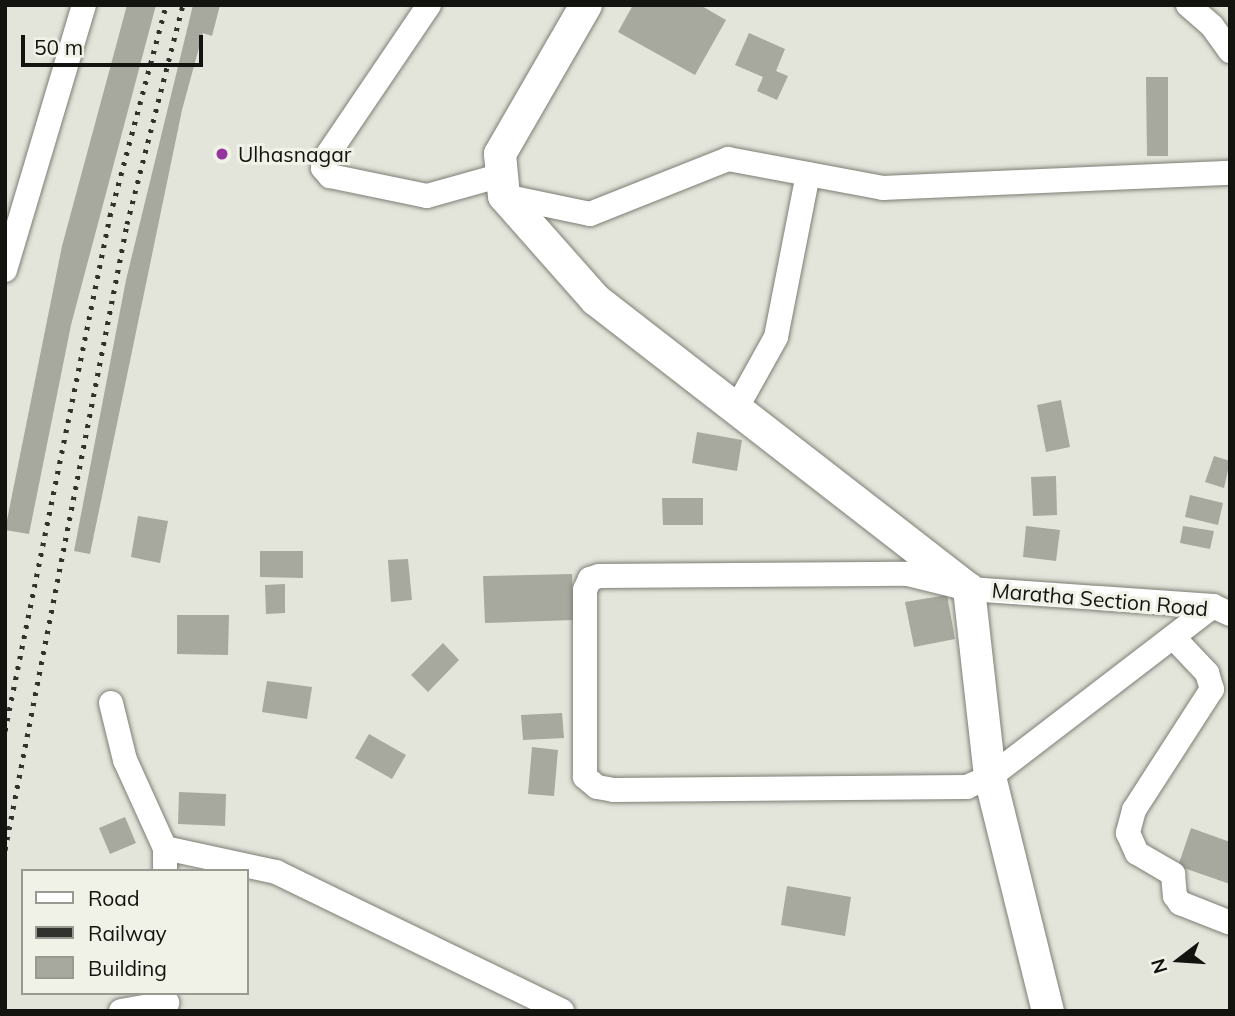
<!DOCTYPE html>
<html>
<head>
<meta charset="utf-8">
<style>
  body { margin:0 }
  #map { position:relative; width:1235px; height:1016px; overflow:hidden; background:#e3e4da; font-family:Mulish,sans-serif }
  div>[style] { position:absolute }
  .building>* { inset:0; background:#a7a89e }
  .roads { filter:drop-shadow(0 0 2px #7d7e75) drop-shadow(0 0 2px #7d7e75) }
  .minor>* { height:24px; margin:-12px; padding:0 12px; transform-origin:12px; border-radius:12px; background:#fff }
  .tertiary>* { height:32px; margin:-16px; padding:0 16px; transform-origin:16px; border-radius:16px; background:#fff }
  .rail>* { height:5px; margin-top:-2.5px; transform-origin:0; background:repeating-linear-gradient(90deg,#31322e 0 3.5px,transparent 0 10.5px) }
  .dots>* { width:19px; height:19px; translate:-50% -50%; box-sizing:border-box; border:4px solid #f0f2e7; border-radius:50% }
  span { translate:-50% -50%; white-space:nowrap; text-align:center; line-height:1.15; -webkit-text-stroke:6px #f0f2e7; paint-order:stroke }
  .poi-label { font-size:21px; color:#131410 }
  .left { translate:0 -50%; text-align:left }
  .street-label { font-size:21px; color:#131410 }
  .frame { position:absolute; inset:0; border:7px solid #131410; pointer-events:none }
  .legend { position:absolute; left:21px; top:869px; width:228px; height:126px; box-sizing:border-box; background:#f0f2e7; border:2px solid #989991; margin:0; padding:9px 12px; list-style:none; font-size:21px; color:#131410 }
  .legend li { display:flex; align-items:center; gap:14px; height:35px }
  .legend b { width:35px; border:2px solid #989991 }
  .north { position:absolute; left:1144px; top:925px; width:70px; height:70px; -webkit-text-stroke:5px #f0f2e7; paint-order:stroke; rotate:253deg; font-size:19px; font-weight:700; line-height:28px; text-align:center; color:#131410 }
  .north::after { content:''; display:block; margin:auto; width:24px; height:32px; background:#131410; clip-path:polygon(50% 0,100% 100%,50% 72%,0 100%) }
  .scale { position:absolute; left:21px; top:35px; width:182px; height:32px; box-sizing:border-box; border:4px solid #131410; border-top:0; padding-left:9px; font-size:21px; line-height:24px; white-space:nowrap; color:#131410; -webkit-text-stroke:5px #f0f2e7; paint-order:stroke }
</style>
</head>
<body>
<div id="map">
  <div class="building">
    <div style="clip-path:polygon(127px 5px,156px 5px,71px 325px,29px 534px,5px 530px,62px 246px)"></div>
    <div style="clip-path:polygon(193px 5px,220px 5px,212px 36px,203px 33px,182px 110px,90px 554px,74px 551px,126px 280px)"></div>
    <div style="clip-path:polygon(633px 5px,700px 5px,726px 20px,695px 75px,618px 32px)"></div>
    <div style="clip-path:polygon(749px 33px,785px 49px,776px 71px,788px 76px,777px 100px,757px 91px,763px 77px,735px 65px)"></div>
    <div style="clip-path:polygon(1146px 77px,1168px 77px,1168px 156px,1147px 156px)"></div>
    <div style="clip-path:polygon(1061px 400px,1070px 447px,1046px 452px,1037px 405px)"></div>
    <div style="clip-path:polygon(697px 432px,742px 440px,737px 471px,692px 463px)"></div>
    <div style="clip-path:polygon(1214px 456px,1230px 461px,1224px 488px,1205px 482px)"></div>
    <div style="clip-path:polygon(1056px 476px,1057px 515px,1033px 516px,1031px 477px)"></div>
    <div style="clip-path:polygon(1190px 495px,1223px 503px,1218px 525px,1185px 517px)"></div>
    <div style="clip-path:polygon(662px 498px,703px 498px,703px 525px,663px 525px)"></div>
    <div style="clip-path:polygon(138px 516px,168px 521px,160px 563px,131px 557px)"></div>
    <div style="clip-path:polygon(1026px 526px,1060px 530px,1056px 561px,1023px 557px)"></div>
    <div style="clip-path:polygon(1183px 526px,1214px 531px,1210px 549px,1180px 543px)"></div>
    <div style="clip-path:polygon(260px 551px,303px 551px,303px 578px,260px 577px)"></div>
    <div style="clip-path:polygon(408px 559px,412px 600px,391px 602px,388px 560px)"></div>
    <div style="clip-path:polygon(572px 574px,574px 620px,485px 623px,483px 576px)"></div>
    <div style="clip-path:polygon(285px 584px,285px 613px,266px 614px,265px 585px)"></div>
    <div style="clip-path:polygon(947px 595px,955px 639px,914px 647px,905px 602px)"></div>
    <div style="clip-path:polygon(177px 615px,229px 615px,228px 655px,177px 654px)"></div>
    <div style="clip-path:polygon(443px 643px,459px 660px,428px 692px,411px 675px)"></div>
    <div style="clip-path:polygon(267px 681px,312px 687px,307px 719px,262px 712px)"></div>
    <div style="clip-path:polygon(562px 713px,564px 738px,523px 740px,521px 715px)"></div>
    <div style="clip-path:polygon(369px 734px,406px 755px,392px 779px,355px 758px)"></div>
    <div style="clip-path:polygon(532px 747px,558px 750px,554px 796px,528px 794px)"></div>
    <div style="clip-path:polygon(179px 792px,226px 794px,225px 826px,178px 824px)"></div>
    <div style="clip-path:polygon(125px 817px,136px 843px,110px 854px,99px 828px)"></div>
    <div style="clip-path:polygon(1191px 828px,1230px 842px,1230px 884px,1178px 866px)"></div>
    <div style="clip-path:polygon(787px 886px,851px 897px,845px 936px,781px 925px)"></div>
  </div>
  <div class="roads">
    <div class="minor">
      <div style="left:429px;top:5px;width:187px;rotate:124.1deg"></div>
      <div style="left:324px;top:160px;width:8px;rotate:97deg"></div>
      <div style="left:323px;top:168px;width:11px;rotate:49deg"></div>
      <div style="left:330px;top:176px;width:99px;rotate:11.7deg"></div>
      <div style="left:427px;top:196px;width:78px;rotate:-15.6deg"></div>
      <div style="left:1188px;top:5px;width:32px;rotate:41deg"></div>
      <div style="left:1212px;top:26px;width:31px;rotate:54deg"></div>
      <div style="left:504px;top:196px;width:88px;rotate:11.8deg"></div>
      <div style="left:590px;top:214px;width:149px;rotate:-21.7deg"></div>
      <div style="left:728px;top:159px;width:158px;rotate:10.6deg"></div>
      <div style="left:883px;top:188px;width:347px;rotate:-2.5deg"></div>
      <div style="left:5px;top:270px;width:277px;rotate:-73.4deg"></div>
      <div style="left:736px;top:409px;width:82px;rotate:-60.9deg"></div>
      <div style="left:776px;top:337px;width:166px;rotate:-78.9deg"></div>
      <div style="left:1213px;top:606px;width:281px;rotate:142.5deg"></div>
      <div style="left:990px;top:777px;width:25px;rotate:157deg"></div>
      <div style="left:967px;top:787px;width:353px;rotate:179.5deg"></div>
      <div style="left:614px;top:790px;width:17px;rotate:-170deg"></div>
      <div style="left:597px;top:787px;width:16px;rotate:-140deg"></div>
      <div style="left:585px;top:777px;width:187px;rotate:-90deg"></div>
      <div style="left:585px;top:590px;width:12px;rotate:-66deg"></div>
      <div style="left:590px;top:579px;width:9px;rotate:-18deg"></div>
      <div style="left:599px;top:576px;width:309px;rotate:-0.4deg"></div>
      <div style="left:908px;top:574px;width:63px;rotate:13.8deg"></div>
      <div style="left:969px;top:589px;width:245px;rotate:4deg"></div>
      <div style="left:1213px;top:606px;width:19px;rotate:25deg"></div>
      <div style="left:1173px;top:637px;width:50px;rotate:46.6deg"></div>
      <div style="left:1207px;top:673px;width:17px;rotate:73deg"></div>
      <div style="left:1212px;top:689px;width:144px;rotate:122.8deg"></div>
      <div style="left:1134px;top:810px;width:24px;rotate:105deg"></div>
      <div style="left:1128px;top:833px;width:22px;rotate:66deg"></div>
      <div style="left:1137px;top:853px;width:42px;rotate:30.3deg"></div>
      <div style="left:1173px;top:874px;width:22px;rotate:85deg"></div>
      <div style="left:1175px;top:896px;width:9px;rotate:54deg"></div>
      <div style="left:1180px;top:903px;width:52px;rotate:21.6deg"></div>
      <div style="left:111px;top:703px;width:59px;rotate:76.2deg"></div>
      <div style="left:125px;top:760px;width:97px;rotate:65.6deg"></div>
      <div style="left:165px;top:848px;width:23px;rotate:90deg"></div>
      <div style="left:165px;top:848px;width:114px;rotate:12.2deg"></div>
      <div style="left:276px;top:872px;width:318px;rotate:25.9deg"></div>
      <div style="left:121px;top:1011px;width:47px;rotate:-9.9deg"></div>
    </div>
    <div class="tertiary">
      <div style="left:586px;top:5px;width:172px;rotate:120deg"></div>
      <div style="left:500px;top:154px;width:42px;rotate:84.6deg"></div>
      <div style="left:504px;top:196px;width:139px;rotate:48.5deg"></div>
      <div style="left:596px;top:300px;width:472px;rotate:37.8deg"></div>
      <div style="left:969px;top:589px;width:189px;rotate:83.6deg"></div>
      <div style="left:990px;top:777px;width:241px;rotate:76.1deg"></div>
    </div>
  </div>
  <div class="rail">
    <div style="left:5px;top:731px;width:526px;rotate:-78.48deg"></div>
    <div style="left:110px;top:216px;width:218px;rotate:-75.1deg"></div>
    <div style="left:5px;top:850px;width:638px;rotate:-78.97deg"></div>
    <div style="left:127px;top:224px;width:226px;rotate:-75.7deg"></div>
  </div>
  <div class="dots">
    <div style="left:222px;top:154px;background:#95369f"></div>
  </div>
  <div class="poi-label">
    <span class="left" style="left:238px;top:154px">Ulhasnagar</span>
  </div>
  <div class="street-label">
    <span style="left:1100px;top:599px;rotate:5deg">Maratha Section Road</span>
  </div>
  <div class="frame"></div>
  <ul class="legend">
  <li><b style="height:9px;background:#fff"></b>Road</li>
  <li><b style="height:9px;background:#31322e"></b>Railway</li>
  <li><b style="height:19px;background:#a7a89e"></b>Building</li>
  </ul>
  <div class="north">N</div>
  <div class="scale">50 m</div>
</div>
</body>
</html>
